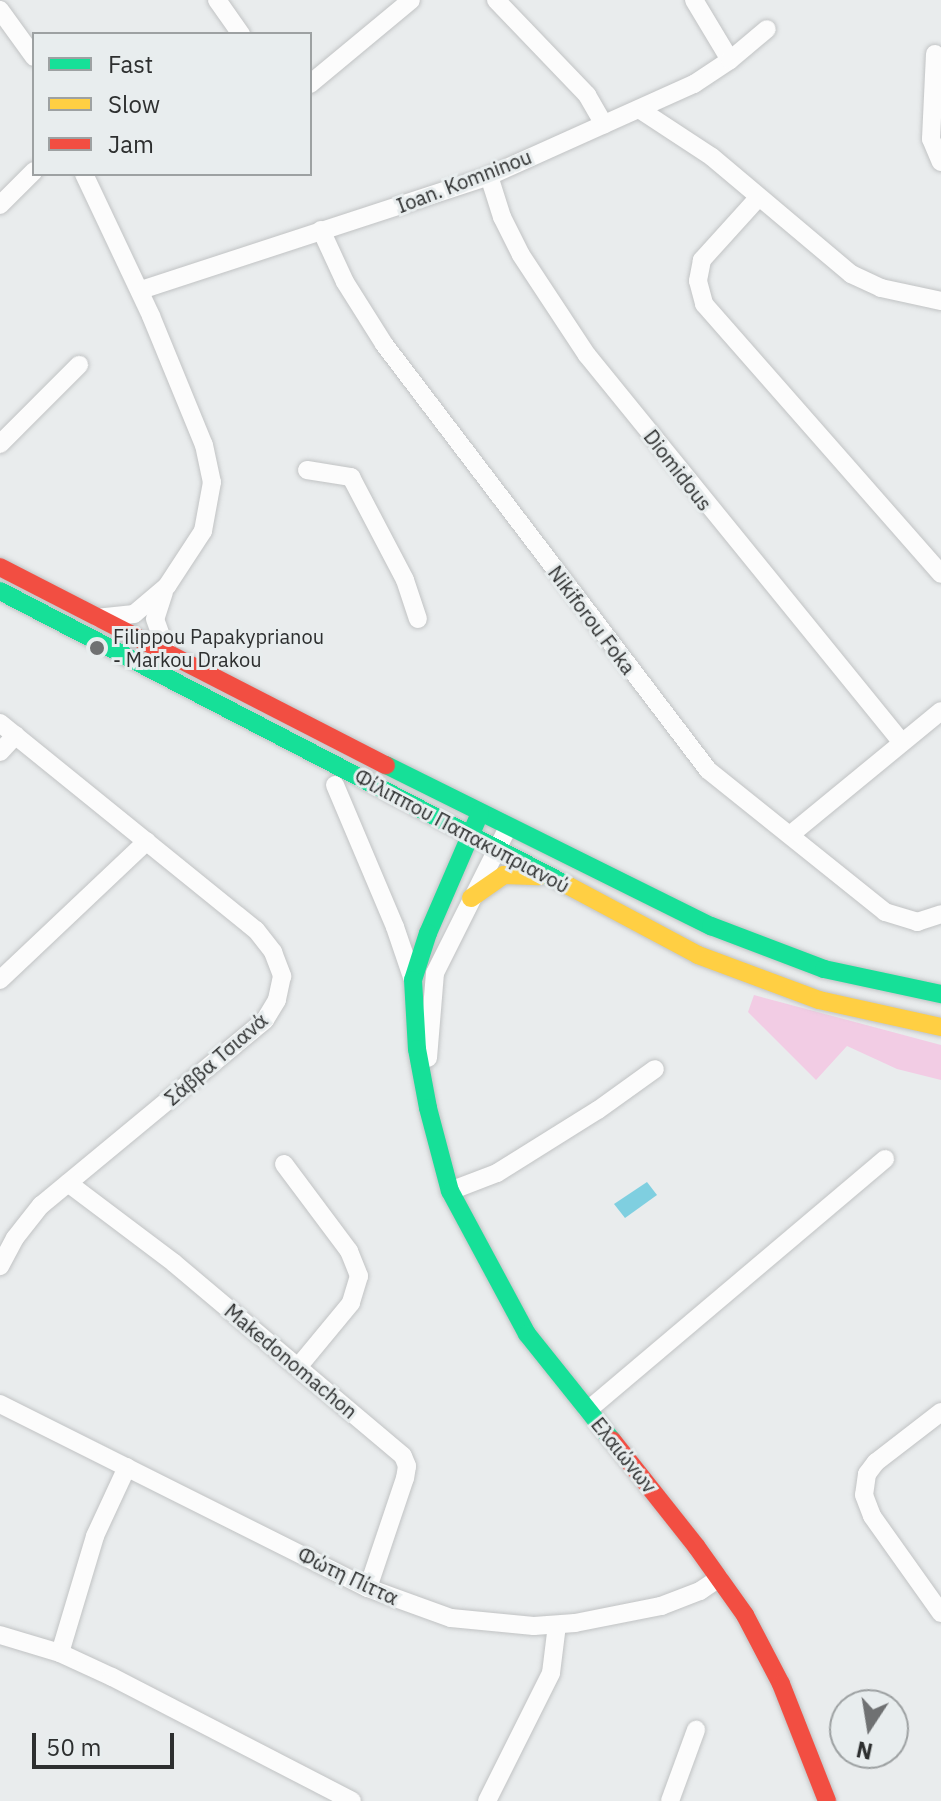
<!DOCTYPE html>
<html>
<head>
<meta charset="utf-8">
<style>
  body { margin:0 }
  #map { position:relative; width:941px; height:1801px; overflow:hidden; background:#e9eced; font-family:"IBM Plex Sans",sans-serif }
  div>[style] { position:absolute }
  .green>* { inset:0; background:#f2cce4 }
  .water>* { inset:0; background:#7fcfe0 }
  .roads { filter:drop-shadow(0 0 2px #c1c3c4) drop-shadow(0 0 2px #c1c3c4) }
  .street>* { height:18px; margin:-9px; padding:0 9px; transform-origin:9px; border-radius:9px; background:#fcfcfc }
  .fast>* { height:18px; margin:-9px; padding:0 9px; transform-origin:9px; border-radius:9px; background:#16e098 }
  .slow>* { height:18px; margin:-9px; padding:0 9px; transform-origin:9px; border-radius:9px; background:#ffcf43 }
  .jam>* { height:18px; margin:-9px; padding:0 9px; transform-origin:9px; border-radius:9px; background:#f24e42 }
  .dots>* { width:22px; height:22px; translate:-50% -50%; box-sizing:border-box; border:4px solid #e8edee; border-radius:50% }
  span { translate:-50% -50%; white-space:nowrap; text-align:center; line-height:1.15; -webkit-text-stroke:6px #e8edee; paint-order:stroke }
  .street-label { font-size:20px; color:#2d2f2f }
  .poi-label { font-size:20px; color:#2d2f2f }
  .left { translate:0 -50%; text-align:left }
  .legend { position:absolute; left:32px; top:32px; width:280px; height:144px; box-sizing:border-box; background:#e8edee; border:2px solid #9da1a2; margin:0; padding:10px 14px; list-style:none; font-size:24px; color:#2d2f2f }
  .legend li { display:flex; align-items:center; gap:16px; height:40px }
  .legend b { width:40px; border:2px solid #9da1a2 }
  .north { position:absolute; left:829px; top:1689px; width:80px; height:80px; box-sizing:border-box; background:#e8edee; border:2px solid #9da1a2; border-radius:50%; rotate:192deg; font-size:22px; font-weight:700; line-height:32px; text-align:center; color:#2d2f2f }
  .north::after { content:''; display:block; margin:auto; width:28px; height:36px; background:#6f7172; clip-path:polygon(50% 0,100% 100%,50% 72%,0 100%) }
  .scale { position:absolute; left:32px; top:1733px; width:142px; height:36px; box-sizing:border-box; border:4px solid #2d2f2f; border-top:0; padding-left:10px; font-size:24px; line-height:28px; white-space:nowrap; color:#2d2f2f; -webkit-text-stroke:6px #e8edee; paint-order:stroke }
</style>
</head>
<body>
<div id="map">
  <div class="green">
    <div style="clip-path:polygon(754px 995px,941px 1045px,941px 1080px,897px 1069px,847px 1046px,816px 1080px,748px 1012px)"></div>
  </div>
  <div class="water">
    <div style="clip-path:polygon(647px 1182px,657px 1195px,625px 1218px,614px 1204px)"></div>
  </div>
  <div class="roads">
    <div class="street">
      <div style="left:217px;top:0;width:42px;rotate:54.8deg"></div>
      <div style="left:496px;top:0;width:132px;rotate:46.2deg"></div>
      <div style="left:587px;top:95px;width:34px;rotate:60deg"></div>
      <div style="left:694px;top:0;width:70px;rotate:59deg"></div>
      <div style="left:0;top:10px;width:58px;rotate:54.1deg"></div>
      <div style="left:935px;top:54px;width:85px;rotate:92.7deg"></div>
      <div style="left:931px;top:139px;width:25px;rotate:67deg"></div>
      <div style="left:310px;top:84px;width:131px;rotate:-39.7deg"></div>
      <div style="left:639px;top:109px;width:87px;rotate:33.3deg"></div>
      <div style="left:712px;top:157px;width:182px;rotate:40.1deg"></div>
      <div style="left:851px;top:274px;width:33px;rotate:25deg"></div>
      <div style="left:881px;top:288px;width:61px;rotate:12.2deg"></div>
      <div style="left:84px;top:174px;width:157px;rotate:64.7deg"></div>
      <div style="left:151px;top:316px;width:139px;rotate:67.7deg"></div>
      <div style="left:204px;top:445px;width:38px;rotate:78deg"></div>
      <div style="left:212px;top:482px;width:50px;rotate:100.4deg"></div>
      <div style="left:203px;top:531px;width:66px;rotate:123.2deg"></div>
      <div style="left:167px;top:586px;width:43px;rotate:139.7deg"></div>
      <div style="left:134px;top:614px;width:36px;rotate:174deg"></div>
      <div style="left:489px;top:176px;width:43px;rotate:72.4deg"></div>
      <div style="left:502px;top:217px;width:42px;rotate:63.4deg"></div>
      <div style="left:521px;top:255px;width:120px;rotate:56.6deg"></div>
      <div style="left:587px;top:355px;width:499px;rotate:50.9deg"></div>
      <div style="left:758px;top:198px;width:84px;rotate:132.1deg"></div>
      <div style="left:702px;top:260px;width:21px;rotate:101deg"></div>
      <div style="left:698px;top:281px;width:24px;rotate:75deg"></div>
      <div style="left:704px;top:304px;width:359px;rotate:48.7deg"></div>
      <div style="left:0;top:205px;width:48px;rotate:-45deg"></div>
      <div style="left:321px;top:230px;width:57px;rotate:65.2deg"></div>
      <div style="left:345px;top:282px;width:73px;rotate:57.8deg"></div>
      <div style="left:384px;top:344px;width:535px;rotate:52.74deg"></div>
      <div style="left:708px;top:770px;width:227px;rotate:38.7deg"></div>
      <div style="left:885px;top:912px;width:34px;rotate:17deg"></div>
      <div style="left:917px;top:922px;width:25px;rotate:-18deg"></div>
      <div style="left:141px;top:290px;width:366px;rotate:-18.1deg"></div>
      <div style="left:489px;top:176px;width:225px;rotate:-24.2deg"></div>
      <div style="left:694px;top:84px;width:43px;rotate:-33.7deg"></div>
      <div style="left:730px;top:60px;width:48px;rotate:-40deg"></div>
      <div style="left:0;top:444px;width:112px;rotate:-45deg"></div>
      <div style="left:307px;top:470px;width:45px;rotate:9deg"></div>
      <div style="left:351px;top:477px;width:116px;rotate:62.3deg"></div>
      <div style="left:405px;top:580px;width:41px;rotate:71.6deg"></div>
      <div style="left:164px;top:592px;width:28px;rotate:108deg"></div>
      <div style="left:155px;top:619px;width:37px;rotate:70deg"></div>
      <div style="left:0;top:723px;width:329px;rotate:39deg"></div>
      <div style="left:256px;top:930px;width:28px;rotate:52deg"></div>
      <div style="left:273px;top:952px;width:26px;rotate:69deg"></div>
      <div style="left:282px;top:976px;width:25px;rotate:102deg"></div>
      <div style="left:277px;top:1000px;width:23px;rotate:121deg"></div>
      <div style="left:265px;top:1020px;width:291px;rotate:140.4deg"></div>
      <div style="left:41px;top:1205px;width:42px;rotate:128.2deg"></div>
      <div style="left:15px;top:1238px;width:32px;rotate:118deg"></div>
      <div style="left:0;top:752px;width:23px;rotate:-47deg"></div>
      <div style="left:335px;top:785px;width:154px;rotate:67.1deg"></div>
      <div style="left:395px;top:927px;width:56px;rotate:71.2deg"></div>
      <div style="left:790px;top:835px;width:195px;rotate:-39.4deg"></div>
      <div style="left:0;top:980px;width:202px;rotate:-43.4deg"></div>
      <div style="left:428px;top:1058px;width:85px;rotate:-85.3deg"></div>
      <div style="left:435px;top:973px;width:163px;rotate:-63.4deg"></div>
      <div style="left:284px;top:1164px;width:109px;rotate:53.2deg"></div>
      <div style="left:349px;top:1251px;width:27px;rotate:68deg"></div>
      <div style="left:359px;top:1276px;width:28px;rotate:107deg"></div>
      <div style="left:351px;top:1303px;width:83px;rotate:129.6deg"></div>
      <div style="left:68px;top:1183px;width:133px;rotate:37deg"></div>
      <div style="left:174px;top:1263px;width:299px;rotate:40.1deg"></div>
      <div style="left:403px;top:1456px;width:11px;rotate:68deg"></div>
      <div style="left:407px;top:1466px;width:12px;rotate:99deg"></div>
      <div style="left:405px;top:1478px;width:116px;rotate:108.6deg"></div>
      <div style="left:450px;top:1191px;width:50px;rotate:-21deg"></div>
      <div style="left:497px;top:1173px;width:119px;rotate:-32deg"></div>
      <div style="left:598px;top:1110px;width:70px;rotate:-35.7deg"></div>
      <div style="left:0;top:1404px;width:411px;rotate:26.6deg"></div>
      <div style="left:368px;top:1588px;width:88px;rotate:19.9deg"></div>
      <div style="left:451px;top:1618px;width:83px;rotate:5.5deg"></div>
      <div style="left:534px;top:1626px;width:41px;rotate:-4.2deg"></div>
      <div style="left:575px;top:1623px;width:88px;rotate:-11.2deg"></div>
      <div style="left:661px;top:1606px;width:42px;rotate:-21deg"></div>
      <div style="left:700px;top:1591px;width:23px;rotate:-34deg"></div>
      <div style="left:588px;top:1410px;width:389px;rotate:-40.2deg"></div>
      <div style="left:941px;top:1412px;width:82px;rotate:142.4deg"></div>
      <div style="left:876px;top:1462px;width:15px;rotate:127deg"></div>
      <div style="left:867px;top:1474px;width:21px;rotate:98deg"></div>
      <div style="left:864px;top:1495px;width:22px;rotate:69deg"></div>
      <div style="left:872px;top:1516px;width:119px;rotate:54.6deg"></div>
      <div style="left:0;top:1635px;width:63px;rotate:16.7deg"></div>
      <div style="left:60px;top:1653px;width:57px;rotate:24.8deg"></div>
      <div style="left:112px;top:1677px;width:270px;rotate:27.3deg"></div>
      <div style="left:60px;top:1653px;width:122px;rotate:-73.3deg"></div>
      <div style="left:95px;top:1536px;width:76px;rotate:-65.1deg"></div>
      <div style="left:487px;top:1801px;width:143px;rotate:-63.4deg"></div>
      <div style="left:551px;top:1673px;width:48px;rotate:-82.9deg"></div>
      <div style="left:670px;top:1801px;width:76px;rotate:-69.9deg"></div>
    </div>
    <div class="fast">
      <div style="left:0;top:591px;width:639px;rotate:27.41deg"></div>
      <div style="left:386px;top:765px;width:363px;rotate:26.4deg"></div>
      <div style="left:711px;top:926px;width:121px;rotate:20.8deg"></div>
      <div style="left:824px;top:969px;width:120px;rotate:12.1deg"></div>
      <div style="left:480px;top:813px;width:131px;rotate:113.4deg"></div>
      <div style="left:428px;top:933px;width:49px;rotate:107.7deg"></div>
      <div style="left:413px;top:980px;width:69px;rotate:86.7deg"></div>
      <div style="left:417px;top:1049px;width:60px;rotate:79.4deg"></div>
      <div style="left:428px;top:1108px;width:86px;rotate:75.2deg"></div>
      <div style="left:450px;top:1191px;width:162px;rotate:61.7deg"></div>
      <div style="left:527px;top:1334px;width:136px;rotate:51.3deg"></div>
    </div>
    <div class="slow">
      <div style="left:567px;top:885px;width:149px;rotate:28.1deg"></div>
      <div style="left:698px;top:955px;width:129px;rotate:20.4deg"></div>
      <div style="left:819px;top:1000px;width:125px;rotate:12.5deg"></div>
      <div style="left:471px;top:898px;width:40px;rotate:-34.9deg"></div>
      <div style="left:504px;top:875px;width:35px;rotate:2deg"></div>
    </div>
    <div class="jam">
      <div style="left:0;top:567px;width:434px;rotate:27.2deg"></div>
      <div style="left:612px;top:1440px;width:135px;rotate:51.6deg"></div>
      <div style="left:696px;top:1546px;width:85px;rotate:54.6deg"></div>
      <div style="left:745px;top:1615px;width:78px;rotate:62.4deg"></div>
      <div style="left:781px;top:1684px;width:126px;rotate:68.5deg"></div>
    </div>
  </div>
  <div class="dots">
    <div style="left:97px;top:648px;background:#6f7172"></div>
  </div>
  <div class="street-label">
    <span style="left:464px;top:181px;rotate:-21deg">Ioan. Komninou</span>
    <span style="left:678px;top:470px;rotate:52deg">Diomidous</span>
    <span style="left:592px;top:620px;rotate:53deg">Nikiforou Foka</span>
    <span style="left:462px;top:831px;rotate:28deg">Φίλιππου Παπακυπριανού</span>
    <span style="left:216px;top:1059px;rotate:-41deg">Σάββα Τσιανά</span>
    <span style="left:291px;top:1361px;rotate:40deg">Makedonomachon</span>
    <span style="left:624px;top:1455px;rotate:51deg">Ελαιώνων</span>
    <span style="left:348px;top:1576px;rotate:25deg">Φώτη Πίττα</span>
  </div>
  <div class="poi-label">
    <span class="left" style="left:113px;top:648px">Filippou Papakyprianou<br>- Markou Drakou</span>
  </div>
  <ul class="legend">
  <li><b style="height:10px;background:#16e098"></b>Fast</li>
  <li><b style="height:10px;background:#ffcf43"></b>Slow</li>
  <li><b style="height:10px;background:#f24e42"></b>Jam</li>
  </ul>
  <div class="north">N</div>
  <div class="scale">50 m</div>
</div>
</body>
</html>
